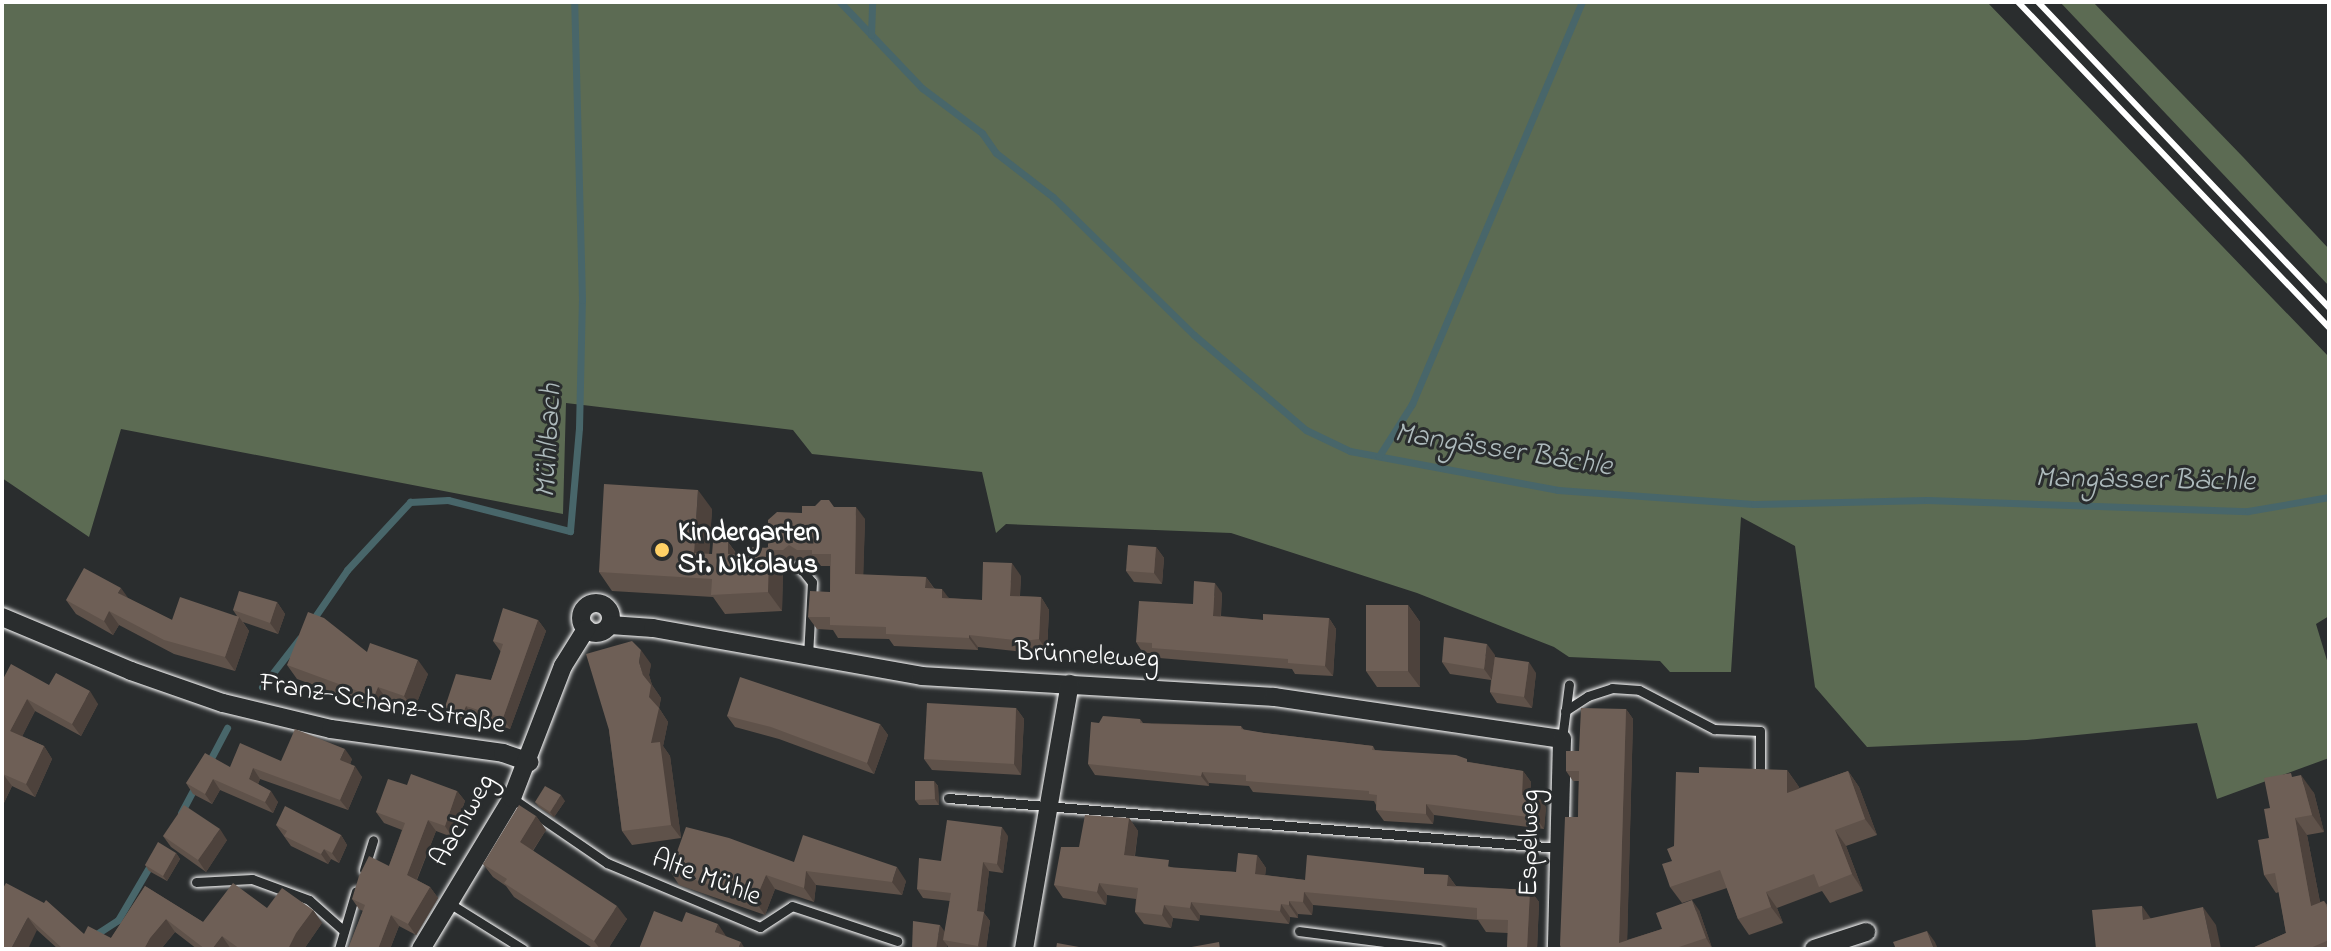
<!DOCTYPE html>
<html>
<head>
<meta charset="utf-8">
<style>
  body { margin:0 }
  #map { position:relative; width:2331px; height:951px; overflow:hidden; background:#2a2d2e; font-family:"Indie Flower",sans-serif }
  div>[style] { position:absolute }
  .green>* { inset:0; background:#5c6b53 }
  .stream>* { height:7px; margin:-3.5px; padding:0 3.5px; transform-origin:3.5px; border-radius:3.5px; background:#48666a }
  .roads { filter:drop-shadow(0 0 2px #fff) drop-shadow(0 0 2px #fff) }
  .service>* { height:9px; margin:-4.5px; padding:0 4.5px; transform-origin:4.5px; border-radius:4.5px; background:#2a2d2e }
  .minor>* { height:18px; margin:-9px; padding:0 9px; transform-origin:9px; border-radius:9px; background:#2a2d2e }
  .minor>.ring { margin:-9px; padding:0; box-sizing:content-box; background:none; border:18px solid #2a2d2e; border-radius:50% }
  .rail>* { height:6px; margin:-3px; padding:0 3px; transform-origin:3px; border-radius:3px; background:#fff }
  .wall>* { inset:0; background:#5f524a }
  .shaded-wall>* { inset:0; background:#4d423c }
  .building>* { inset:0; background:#6e5f56 }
  .dots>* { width:22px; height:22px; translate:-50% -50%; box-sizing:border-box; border:4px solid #2a2d2e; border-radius:50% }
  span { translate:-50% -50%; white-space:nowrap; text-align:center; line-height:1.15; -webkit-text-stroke:6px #2a2d2e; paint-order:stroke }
  .poi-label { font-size:28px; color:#fff; font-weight:700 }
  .left { translate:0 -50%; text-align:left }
  .street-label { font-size:28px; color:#fff }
  .water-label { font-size:30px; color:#adbabc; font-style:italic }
  .frame { position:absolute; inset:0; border:4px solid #fff; pointer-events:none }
</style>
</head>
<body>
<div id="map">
  <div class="green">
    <div style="clip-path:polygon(2px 2px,1987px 2px,2329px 357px,2329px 616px,2316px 624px,2329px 667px,2329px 758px,2217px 799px,2197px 723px,2027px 740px,1867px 747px,1815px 687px,1795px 546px,1741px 517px,1731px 672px,1670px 672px,1660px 661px,1569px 657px,1554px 647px,1417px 593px,1231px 533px,1006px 524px,996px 533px,982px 472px,812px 454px,793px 430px,566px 403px,563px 514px,121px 429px,89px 537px,2px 478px)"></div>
    <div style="clip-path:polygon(2060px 2px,2093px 2px,2243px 157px,2329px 249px,2329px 286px)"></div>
  </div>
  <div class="stream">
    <div style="left:840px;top:2px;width:119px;rotate:46.4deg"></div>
    <div style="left:922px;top:88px;width:75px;rotate:36.9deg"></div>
    <div style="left:982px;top:133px;width:24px;rotate:55deg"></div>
    <div style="left:996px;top:153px;width:72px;rotate:37.7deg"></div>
    <div style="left:1053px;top:197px;width:197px;rotate:44.4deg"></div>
    <div style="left:1194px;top:335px;width:147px;rotate:40.3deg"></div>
    <div style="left:1306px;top:430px;width:49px;rotate:25.5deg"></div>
    <div style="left:1350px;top:451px;width:212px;rotate:10.6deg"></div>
    <div style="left:1558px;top:490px;width:196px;rotate:4.1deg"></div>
    <div style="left:1754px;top:504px;width:173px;rotate:-1.3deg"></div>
    <div style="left:1927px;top:500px;width:321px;rotate:2deg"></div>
    <div style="left:2248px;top:511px;width:82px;rotate:-9.8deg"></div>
    <div style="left:871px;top:35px;width:33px;rotate:-88deg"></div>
    <div style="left:1379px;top:456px;width:62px;rotate:-57.6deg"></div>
    <div style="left:1412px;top:404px;width:436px;rotate:-67.1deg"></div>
    <div style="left:312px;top:621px;width:62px;rotate:-55.5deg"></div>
    <div style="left:347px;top:570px;width:93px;rotate:-47.2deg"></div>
    <div style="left:410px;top:502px;width:38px;rotate:-3deg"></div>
    <div style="left:448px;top:500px;width:126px;rotate:14.3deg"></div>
    <div style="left:570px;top:531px;width:103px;rotate:-85deg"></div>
    <div style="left:579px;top:428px;width:128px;rotate:-88.7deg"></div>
    <div style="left:582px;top:300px;width:298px;rotate:-91.5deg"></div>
    <div style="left:262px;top:687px;width:62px;rotate:-52.2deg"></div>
    <div style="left:208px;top:764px;width:41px;rotate:-62.2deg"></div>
    <div style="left:181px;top:813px;width:32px;rotate:-62deg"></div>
    <div style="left:95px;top:935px;width:27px;rotate:-33deg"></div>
    <div style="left:118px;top:920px;width:67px;rotate:-59.6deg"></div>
  </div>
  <div class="roads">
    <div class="service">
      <div style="left:798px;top:565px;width:22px;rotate:51deg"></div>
      <div style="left:812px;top:582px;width:74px;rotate:93.1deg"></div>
      <div style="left:1565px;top:711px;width:27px;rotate:-33deg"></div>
      <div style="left:1588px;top:696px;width:25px;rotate:-18deg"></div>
      <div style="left:1612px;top:688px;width:27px;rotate:4deg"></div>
      <div style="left:1639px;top:690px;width:85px;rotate:27.5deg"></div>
      <div style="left:1714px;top:729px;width:46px;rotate:2.5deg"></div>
      <div style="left:1760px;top:731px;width:46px;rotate:90deg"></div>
      <div style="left:1562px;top:739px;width:55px;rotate:-82.7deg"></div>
      <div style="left:512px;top:798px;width:115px;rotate:34.4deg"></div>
      <div style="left:607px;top:863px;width:166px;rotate:22.7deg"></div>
      <div style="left:760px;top:927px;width:38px;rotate:-33deg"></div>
      <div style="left:792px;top:906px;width:111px;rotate:18.4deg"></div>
      <div style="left:948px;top:798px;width:613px;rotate:4.68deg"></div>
      <div style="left:364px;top:870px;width:31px;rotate:-73deg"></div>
      <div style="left:196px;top:882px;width:56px;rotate:-3.1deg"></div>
      <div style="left:252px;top:879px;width:61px;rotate:20.2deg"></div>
      <div style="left:309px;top:900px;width:45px;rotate:41.4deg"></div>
      <div style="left:449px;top:903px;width:87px;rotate:31.9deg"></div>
      <div style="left:1299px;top:931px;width:141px;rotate:7.3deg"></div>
      <div style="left:339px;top:949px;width:60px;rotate:-73.7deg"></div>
    </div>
    <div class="minor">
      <div class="ring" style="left:581px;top:603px;width:12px;height:12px"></div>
      <div style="left:2px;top:617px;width:140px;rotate:22.7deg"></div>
      <div style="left:131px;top:671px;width:97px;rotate:19.2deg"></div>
      <div style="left:223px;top:703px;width:111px;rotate:13.5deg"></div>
      <div style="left:331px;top:729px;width:174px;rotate:7.9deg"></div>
      <div style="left:503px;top:753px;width:28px;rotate:19deg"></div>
      <div style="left:610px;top:625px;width:43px;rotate:4deg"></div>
      <div style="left:653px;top:628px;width:273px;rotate:10.1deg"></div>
      <div style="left:922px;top:676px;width:353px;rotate:3.4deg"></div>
      <div style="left:1274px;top:697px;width:291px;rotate:8.3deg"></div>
      <div style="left:1562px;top:739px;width:210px;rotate:91.4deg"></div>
      <div style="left:421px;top:949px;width:176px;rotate:-58.9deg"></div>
      <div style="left:512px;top:798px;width:142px;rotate:-68.9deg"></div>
      <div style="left:563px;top:666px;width:44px;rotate:-58.1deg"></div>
      <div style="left:1024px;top:949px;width:269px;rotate:-80.2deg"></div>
      <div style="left:1814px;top:949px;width:55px;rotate:-18.1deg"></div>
    </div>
  </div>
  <div class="rail">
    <div style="left:2018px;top:2px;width:451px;rotate:46.3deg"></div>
    <div style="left:2038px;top:2px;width:422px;rotate:46.4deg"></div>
  </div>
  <div class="wall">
    <div style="clip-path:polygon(834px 507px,865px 519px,863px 575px,926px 577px,934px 588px,949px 598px,982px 600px,1021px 576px,1020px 596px,1041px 597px,1049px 610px,1047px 651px,1033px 653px,978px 647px,978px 650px,894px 646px,889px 639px,838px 638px,833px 630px,817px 629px,808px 617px,830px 592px,830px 566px,821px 566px,818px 562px,805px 562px,798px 558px,791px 562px,779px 562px,783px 567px,782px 611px,725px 614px,713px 597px,612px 591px,599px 572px,712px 509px,709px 554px,712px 554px,728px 542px,737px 554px,751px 555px,768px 547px,802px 513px)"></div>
    <div style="clip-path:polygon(1156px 547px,1164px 558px,1162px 584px,1134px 582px,1126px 571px)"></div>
    <div style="clip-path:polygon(1222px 593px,1221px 616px,1263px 620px,1329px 618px,1336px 629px,1333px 676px,1295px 674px,1292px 669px,1159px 658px,1156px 653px,1143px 653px,1136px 642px,1193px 604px)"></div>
    <div style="clip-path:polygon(128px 598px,172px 620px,237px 616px,233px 610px,277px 602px,285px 614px,278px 634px,243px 622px,249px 631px,235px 671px,174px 654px,119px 625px,113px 635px,76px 614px,66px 600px)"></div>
    <div style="clip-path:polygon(1408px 605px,1420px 622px,1420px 687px,1377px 687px,1366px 671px)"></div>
    <div style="clip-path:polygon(538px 620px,546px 631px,510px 729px,473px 717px,471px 724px,453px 718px,445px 707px,491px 680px,501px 652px,493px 641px)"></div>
    <div style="clip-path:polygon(367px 652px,428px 674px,414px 710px,388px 701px,384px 711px,297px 679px,287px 665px)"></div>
    <div style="clip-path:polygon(1495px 655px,1495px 657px,1536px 673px,1532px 708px,1497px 703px,1490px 692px,1491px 680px,1450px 674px,1442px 662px)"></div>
    <div style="clip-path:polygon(651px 664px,649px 675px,652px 685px,661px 698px,659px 708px,668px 722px,663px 746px,670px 756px,681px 838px,632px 845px,622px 831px,609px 730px)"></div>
    <div style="clip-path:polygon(2px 681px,49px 685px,98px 704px,81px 736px,35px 711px,22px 736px,44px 746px,52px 759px,35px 797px,12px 786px,2px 807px)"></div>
    <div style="clip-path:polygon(1016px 708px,1024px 719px,1021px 775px,932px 770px,924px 759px)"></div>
    <div style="clip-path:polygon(1626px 709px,1633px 719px,1627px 940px,1662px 929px,1699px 910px,1712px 948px,1709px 949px,1561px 949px,1578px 817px,1579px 781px,1573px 781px,1566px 771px,1579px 751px)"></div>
    <div style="clip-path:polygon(727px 716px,880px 724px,888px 735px,874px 774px,779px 739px,735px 727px)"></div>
    <div style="clip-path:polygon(1140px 719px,1143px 723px,1241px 726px,1244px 730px,1264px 733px,1373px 746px,1375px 750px,1469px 762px,1523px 771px,1531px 782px,1530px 796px,1546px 807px,1544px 829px,1434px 815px,1433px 824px,1384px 821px,1376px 810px,1376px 805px,1374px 801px,1253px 792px,1249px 786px,1209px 783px,1209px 786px,1095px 775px,1088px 764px,1099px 723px)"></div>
    <div style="clip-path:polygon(352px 759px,350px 764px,362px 777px,348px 810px,260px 779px,258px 784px,278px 802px,273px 813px,220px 790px,212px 804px,193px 794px,186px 783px,230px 767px,281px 761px)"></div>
    <div style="clip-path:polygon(1787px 770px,1799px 787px,1799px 788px,1848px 771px,1859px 787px,1877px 835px,1846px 846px,1863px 891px,1830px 903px,1822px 891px,1777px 908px,1783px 923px,1749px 935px,1738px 919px,1727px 888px,1682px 903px,1670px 887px,1672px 861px,1674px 846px,1699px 773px)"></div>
    <div style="clip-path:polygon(2294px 777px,2314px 793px,2324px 832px,2307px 835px,2320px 902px,2324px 901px,2329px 907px,2329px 949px,2250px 949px,2286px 933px,2279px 892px,2276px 893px,2264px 875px,2269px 838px)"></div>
    <div style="clip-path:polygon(934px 781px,938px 786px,939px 805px,919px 805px,915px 800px)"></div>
    <div style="clip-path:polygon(407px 785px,457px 791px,465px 801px,452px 837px,436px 831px,417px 880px,430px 887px,438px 898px,416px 935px,399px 926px,390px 949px,348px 949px,363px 911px,359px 909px,352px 899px,389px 866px,402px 830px,384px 823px,376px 812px)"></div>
    <div style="clip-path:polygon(565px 801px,554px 817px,539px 807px,535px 802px)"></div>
    <div style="clip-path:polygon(536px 816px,546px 830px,533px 851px,627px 919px,608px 949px,594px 949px,514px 897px,506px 886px,493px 877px,483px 864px)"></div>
    <div style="clip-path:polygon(1129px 818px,1138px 831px,1135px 856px,1174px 868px,1236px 872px,1257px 855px,1266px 868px,1265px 875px,1305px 880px,1428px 874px,1448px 875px,1456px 886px,1530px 890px,1539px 902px,1537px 949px,1507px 949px,1508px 933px,1486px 932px,1478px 920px,1313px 905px,1312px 915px,1298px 914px,1298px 918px,1290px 917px,1289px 924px,1200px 915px,1199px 921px,1173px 918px,1171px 928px,1144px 924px,1135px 912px,1136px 899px,1107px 895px,1106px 905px,1063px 898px,1054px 885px,1079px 847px)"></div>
    <div style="clip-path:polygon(276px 825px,341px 835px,347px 845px,339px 863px,331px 859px,328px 864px,291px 846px)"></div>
    <div style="clip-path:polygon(163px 836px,227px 840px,206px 872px,171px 847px)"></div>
    <div style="clip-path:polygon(1008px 836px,1003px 873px,989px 871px,984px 913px,990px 921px,986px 949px,949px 949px,947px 945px,946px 949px,912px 949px,945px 932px,950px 901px,923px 898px,917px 889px,941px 861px)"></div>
    <div style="clip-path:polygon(176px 853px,180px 859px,167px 881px,149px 871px,145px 865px)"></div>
    <div style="clip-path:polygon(794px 862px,906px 881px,902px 895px,816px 885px,814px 902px,775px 889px,765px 915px,679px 885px,670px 871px)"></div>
    <div style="clip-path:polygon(145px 886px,203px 922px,267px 908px,313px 910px,322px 923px,304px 949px,197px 949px,175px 932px,161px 949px,58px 949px,37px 930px,2px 890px,84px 934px,111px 938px)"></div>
  </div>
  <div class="shaded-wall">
    <div style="clip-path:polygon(698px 490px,712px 509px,708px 572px,694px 553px)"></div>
    <div style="clip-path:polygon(856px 507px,865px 519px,863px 587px,855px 574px)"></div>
    <div style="clip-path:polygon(728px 542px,741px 561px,728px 554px)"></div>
    <div style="clip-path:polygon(1156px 547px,1164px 558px,1162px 584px,1154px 573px)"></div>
    <div style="clip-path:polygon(769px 548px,783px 567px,782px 611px,768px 592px)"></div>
    <div style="clip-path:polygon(1012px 563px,1021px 576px,1019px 608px,1010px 596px)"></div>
    <div style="clip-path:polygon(926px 577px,934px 589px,925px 588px)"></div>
    <div style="clip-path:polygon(1215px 583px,1222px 593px,1220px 626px,1213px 616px)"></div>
    <div style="clip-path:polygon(121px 588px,131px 602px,118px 593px)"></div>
    <div style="clip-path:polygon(942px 589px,951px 601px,942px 598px)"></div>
    <div style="clip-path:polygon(1041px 597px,1049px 610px,1047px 651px,1039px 639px)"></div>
    <div style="clip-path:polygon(277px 602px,285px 614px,278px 634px,270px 623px)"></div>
    <div style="clip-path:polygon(1408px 605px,1420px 622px,1420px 687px,1408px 671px)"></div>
    <div style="clip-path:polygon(109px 611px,119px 625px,113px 635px,104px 621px)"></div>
    <div style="clip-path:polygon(239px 617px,249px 631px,235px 671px,225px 657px)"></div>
    <div style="clip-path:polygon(1329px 618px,1336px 629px,1333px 676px,1325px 666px)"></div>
    <div style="clip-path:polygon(538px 620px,546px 631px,510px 729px,503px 718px)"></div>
    <div style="clip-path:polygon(969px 635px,978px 647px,978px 650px,969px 638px)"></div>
    <div style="clip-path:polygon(1487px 644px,1495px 655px,1492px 680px,1484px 669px)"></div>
    <div style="clip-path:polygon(641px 650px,651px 664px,649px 675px,652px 685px,661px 698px,659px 708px,668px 722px,663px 746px,670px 756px,681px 838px,671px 825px,651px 743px,649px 697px,639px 662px)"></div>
    <div style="clip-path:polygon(418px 660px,428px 674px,414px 710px,404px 696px)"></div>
    <div style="clip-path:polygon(1529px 662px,1536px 673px,1532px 708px,1524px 697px)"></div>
    <div style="clip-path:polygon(378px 687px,388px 701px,384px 711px,374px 697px)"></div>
    <div style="clip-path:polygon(90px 691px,98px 704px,81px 736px,72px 724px)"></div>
    <div style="clip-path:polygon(27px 699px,35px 711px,19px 743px,10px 731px)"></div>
    <div style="clip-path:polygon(466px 706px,473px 717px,471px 724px,463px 713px)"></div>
    <div style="clip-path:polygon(1016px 708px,1024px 719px,1021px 775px,1014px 764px)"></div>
    <div style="clip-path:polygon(1626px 709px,1633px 719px,1627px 949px,1619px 943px)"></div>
    <div style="clip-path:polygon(880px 724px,888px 735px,874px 774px,867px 763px)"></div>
    <div style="clip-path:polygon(44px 746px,52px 759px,35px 797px,26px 784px)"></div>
    <div style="clip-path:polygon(345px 749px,352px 759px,348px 770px,340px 760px)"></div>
    <div style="clip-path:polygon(355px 766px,362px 777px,348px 810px,340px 800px)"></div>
    <div style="clip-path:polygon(253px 768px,260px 779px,256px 789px,249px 779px)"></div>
    <div style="clip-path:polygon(1787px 770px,1799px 787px,1798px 809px,1787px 793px)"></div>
    <div style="clip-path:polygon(1523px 771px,1531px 782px,1529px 806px,1522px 795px)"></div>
    <div style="clip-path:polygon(1848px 771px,1859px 787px,1877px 835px,1865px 819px)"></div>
    <div style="clip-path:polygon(1202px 772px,1209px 783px,1209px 786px,1201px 776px)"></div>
    <div style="clip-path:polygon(3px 774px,12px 786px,2px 807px,2px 776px)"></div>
    <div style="clip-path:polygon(2301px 775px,2314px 793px,2324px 832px,2312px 815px)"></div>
    <div style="clip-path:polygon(213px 779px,220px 790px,212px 804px,205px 794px)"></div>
    <div style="clip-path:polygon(934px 781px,938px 786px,939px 805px,935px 799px)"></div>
    <div style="clip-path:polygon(271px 791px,278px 802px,273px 813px,265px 802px)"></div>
    <div style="clip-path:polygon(457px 791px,465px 801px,452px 837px,445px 826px)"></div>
    <div style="clip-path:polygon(561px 795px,565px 801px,554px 817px,550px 812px)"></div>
    <div style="clip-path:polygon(1538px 796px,1546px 807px,1544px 829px,1536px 818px)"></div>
    <div style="clip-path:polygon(1426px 804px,1434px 815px,1433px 824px,1426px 814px)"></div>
    <div style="clip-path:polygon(536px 816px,546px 830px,529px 856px,520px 842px)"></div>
    <div style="clip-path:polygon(1129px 818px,1138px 831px,1133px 867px,1124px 855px)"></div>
    <div style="clip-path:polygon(2295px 818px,2307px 835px,2324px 923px,2311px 906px)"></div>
    <div style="clip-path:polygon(428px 820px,436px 831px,414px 886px,407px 875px)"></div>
    <div style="clip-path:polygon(1002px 827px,1008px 836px,1003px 873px,997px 864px)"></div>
    <div style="clip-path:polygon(220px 829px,227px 840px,206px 872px,198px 860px)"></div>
    <div style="clip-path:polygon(1835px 830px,1846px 846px,1863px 891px,1852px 874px)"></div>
    <div style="clip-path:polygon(341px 835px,347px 845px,339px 863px,332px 853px)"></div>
    <div style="clip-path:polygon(324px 849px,331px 859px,328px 864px,321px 854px)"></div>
    <div style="clip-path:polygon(176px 853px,180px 859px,167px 881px,163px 876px)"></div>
    <div style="clip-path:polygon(1257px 855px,1266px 868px,1264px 887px,1255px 874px)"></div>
    <div style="clip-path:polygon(983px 862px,989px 871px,984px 913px,990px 921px,986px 949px,981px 949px,978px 946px,977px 911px)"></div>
    <div style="clip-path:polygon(897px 867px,906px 881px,902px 895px,892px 882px)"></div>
    <div style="clip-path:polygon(806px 871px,816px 885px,814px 902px,804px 888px)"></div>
    <div style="clip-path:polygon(766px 875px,775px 889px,765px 915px,755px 901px)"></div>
    <div style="clip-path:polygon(1448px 875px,1457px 888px,1447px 886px)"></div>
    <div style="clip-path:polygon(1099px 883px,1107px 895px,1106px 905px,1097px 892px)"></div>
    <div style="clip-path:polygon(430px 887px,438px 898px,416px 935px,408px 924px)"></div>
    <div style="clip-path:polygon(1530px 890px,1539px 902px,1537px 949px,1527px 949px)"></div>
    <div style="clip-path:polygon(1304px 892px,1313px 905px,1312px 915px,1303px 902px)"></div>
    <div style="clip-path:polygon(1766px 892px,1777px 908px,1783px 923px,1771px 907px)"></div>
    <div style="clip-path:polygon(1692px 900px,1699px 910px,1712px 948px,1706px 938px)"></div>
    <div style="clip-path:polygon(1289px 901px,1298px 914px,1298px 918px,1289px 905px)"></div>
    <div style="clip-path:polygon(1191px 902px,1200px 915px,1199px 921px,1190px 908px)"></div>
    <div style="clip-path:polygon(1281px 904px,1290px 917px,1289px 924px,1280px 911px)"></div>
    <div style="clip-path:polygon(1164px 905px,1173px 918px,1171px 928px,1162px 915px)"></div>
    <div style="clip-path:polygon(617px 906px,627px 919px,608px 949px,600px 949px,594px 941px)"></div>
    <div style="clip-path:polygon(2142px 906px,2154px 923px,2143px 920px)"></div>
    <div style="clip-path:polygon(2203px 907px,2216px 925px,2221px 949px,2212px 949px)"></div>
    <div style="clip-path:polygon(313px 910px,322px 923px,304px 949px,288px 949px,296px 933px)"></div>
    <div style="clip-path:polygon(391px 915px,399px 926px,390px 949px,378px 949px)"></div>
    <div style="clip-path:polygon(28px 917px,37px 930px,28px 949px,11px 949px)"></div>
    <div style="clip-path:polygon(166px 919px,175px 932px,161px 949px,144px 949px,150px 938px)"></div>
    <div style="clip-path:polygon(718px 924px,728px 939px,715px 932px)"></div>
    <div style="clip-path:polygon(940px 925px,948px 936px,943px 940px,947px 945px,946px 949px,936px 949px)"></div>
    <div style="clip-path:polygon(1927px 931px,1935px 942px,1938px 949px,1934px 949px)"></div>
    <div style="clip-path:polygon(222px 936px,231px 949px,212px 949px)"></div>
    <div style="clip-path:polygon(741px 942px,745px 949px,738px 949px)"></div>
  </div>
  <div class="building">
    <div style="clip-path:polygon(604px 484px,698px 490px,694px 553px,712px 554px,713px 542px,728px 542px,728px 554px,751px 555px,751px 547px,769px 548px,768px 592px,711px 595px,712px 579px,599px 572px)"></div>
    <div style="clip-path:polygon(821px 500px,829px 500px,834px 507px,856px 507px,855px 574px,926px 577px,925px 588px,942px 589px,942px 598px,982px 600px,983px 562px,1012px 563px,1010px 596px,1041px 597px,1039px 639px,1024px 641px,969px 635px,969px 638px,886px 634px,886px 627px,830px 625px,830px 617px,808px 617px,810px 591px,830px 592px,831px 554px,812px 554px,812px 550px,797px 550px,789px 545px,783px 550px,771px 550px,768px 547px,768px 520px,777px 512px,802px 513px,802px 506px,815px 506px)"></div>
    <div style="clip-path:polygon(1128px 545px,1156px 547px,1154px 573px,1126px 571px)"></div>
    <div style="clip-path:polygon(84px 568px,121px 588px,118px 593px,172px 620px,180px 597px,239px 617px,225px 657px,164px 640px,109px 611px,104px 621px,66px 600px)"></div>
    <div style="clip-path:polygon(1194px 581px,1215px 583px,1213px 616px,1263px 620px,1263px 614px,1329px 618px,1325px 666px,1288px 663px,1288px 659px,1152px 648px,1152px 643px,1136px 642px,1139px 601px,1193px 604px)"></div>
    <div style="clip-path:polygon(239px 591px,277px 602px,270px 623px,233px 610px)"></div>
    <div style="clip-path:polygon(1366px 605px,1408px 605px,1408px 671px,1366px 671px)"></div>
    <div style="clip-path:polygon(503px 608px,538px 620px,503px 718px,466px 706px,463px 713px,445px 707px,456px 674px,491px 680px,503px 644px,493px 641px)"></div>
    <div style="clip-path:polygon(308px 612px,324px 618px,367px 652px,370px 643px,418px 660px,404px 696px,378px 687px,374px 697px,287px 665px)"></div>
    <div style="clip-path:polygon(1444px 637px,1487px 644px,1484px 669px,1442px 662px)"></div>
    <div style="clip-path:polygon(632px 641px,641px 650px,639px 662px,643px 675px,651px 685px,649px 697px,659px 708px,651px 743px,660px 742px,671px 825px,622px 831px,609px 730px,586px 654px)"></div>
    <div style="clip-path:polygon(1495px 657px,1529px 662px,1524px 697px,1490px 692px)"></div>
    <div style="clip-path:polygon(11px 664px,49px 685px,56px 673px,90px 691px,72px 724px,27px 699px,10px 731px,44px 746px,26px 784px,3px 774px,2px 776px,2px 698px,4px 694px,2px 693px,2px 681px)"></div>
    <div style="clip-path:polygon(740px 677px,880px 724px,867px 763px,771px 727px,727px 716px)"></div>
    <div style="clip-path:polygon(927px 703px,1016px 708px,1014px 764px,924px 759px)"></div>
    <div style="clip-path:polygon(1581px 708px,1626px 709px,1619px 943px,1662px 929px,1656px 913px,1692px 900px,1706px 938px,1673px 949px,1561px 949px,1560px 945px,1565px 817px,1578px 817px,1579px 771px,1566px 771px,1566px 751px,1579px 751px)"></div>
    <div style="clip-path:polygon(1103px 716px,1140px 719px,1140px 723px,1152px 724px,1241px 726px,1241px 729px,1264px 733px,1373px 746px,1372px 750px,1456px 755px,1467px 759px,1467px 762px,1523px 771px,1522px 795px,1538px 796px,1536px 818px,1426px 804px,1426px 814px,1376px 810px,1377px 795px,1369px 794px,1369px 791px,1246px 781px,1246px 775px,1202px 772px,1201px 776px,1088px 764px,1091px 722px,1099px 723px)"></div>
    <div style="clip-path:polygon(295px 729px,345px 749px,340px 760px,355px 766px,340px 800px,253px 768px,249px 779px,271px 791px,265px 802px,213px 779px,205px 794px,186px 783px,205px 753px,230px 767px,240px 743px,281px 761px)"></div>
    <div style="clip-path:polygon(1699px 767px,1787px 770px,1787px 793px,1848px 771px,1865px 819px,1835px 830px,1852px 874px,1819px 887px,1814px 874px,1766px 892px,1771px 907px,1738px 919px,1720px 870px,1670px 887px,1662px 864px,1672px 861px,1667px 849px,1674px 846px,1676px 772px,1699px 773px)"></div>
    <div style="clip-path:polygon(2291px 773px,2292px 777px,2301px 775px,2312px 815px,2295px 818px,2311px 906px,2324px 901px,2329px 912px,2329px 940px,2308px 949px,2250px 949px,2286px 933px,2275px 873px,2264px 875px,2258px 840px,2269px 838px,2264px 809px,2270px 808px,2264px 778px)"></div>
    <div style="clip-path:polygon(411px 774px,457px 791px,445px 826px,428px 820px,407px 875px,430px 887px,408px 924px,391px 915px,378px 949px,348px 949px,365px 905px,352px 899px,359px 876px,369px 856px,389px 866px,405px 823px,376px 812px,388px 779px,407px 785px)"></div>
    <div style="clip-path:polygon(915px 781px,934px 781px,935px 799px,915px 800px)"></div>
    <div style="clip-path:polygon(545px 786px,561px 795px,550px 812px,535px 802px)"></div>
    <div style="clip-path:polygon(184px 805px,220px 829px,198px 860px,163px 836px)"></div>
    <div style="clip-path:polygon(519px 805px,536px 816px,520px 842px,617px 906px,594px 941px,504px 883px,507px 879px,483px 864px)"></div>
    <div style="clip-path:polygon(285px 806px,341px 835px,332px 853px,324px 849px,321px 854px,284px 836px,287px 831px,276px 825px)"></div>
    <div style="clip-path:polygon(1085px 815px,1129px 818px,1124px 855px,1169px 860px,1168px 867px,1236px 872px,1238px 853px,1257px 855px,1255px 874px,1305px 880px,1307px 855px,1424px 868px,1424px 874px,1448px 875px,1447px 886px,1530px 890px,1527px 949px,1507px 949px,1508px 920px,1477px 919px,1477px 908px,1304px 892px,1303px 902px,1289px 901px,1289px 905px,1281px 904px,1280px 911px,1191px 902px,1190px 908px,1164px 905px,1162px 915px,1135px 912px,1138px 888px,1099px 883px,1097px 892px,1054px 885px,1061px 847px,1079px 847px)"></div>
    <div style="clip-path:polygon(947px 820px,1002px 827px,997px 864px,983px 862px,977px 911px,984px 912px,978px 946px,943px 940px,951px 893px,917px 889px,919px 858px,941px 861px)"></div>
    <div style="clip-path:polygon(686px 827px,729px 838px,794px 862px,803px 835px,897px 867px,892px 882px,806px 871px,804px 888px,766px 875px,755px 901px,670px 871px)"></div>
    <div style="clip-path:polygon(158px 842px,176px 853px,163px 876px,145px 865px)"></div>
    <div style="clip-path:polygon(6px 883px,44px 903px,46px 900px,84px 934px,88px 926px,111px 938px,145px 886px,203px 922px,233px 883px,267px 908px,282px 888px,313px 910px,296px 933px,288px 949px,240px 949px,222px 936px,212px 949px,205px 949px,166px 919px,150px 938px,144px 949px,62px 949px,62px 948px,28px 917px,11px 949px,2px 949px,2px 890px)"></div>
    <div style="clip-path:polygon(2142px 906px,2143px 920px,2203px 907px,2212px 949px,2096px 949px,2092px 910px)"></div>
    <div style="clip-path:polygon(654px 911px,682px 922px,686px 912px,718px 924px,715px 932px,741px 942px,738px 949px,639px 949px)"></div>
    <div style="clip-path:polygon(913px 921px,940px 925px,936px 949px,912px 949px)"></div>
    <div style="clip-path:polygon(1927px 931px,1934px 949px,1896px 949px,1893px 942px)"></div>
    <div style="clip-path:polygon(1219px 942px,1220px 949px,1186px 948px)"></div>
    <div style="clip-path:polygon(1057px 943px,1090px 949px,1056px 949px)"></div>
  </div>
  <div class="dots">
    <div style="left:662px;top:550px;background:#ffd166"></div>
  </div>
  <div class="poi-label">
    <span class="left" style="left:678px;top:550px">Kindergarten<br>St. Nikolaus</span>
  </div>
  <div class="street-label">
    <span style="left:1087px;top:657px;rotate:3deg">Brünneleweg</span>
    <span style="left:382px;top:705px;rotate:10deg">Franz-Schanz-Straße</span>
    <span style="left:464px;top:821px;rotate:-60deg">Aachweg</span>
    <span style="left:1531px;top:843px;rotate:-89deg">Espelweg</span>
    <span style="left:706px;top:879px;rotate:21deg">Alte Mühle</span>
  </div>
  <div class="water-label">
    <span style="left:550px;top:441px;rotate:-87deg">Mühlbach</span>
    <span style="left:1503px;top:451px;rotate:9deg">Mangässer Bächle</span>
    <span style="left:2145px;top:481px;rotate:1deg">Mangässer Bächle</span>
  </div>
  <div class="frame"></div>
</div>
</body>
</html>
